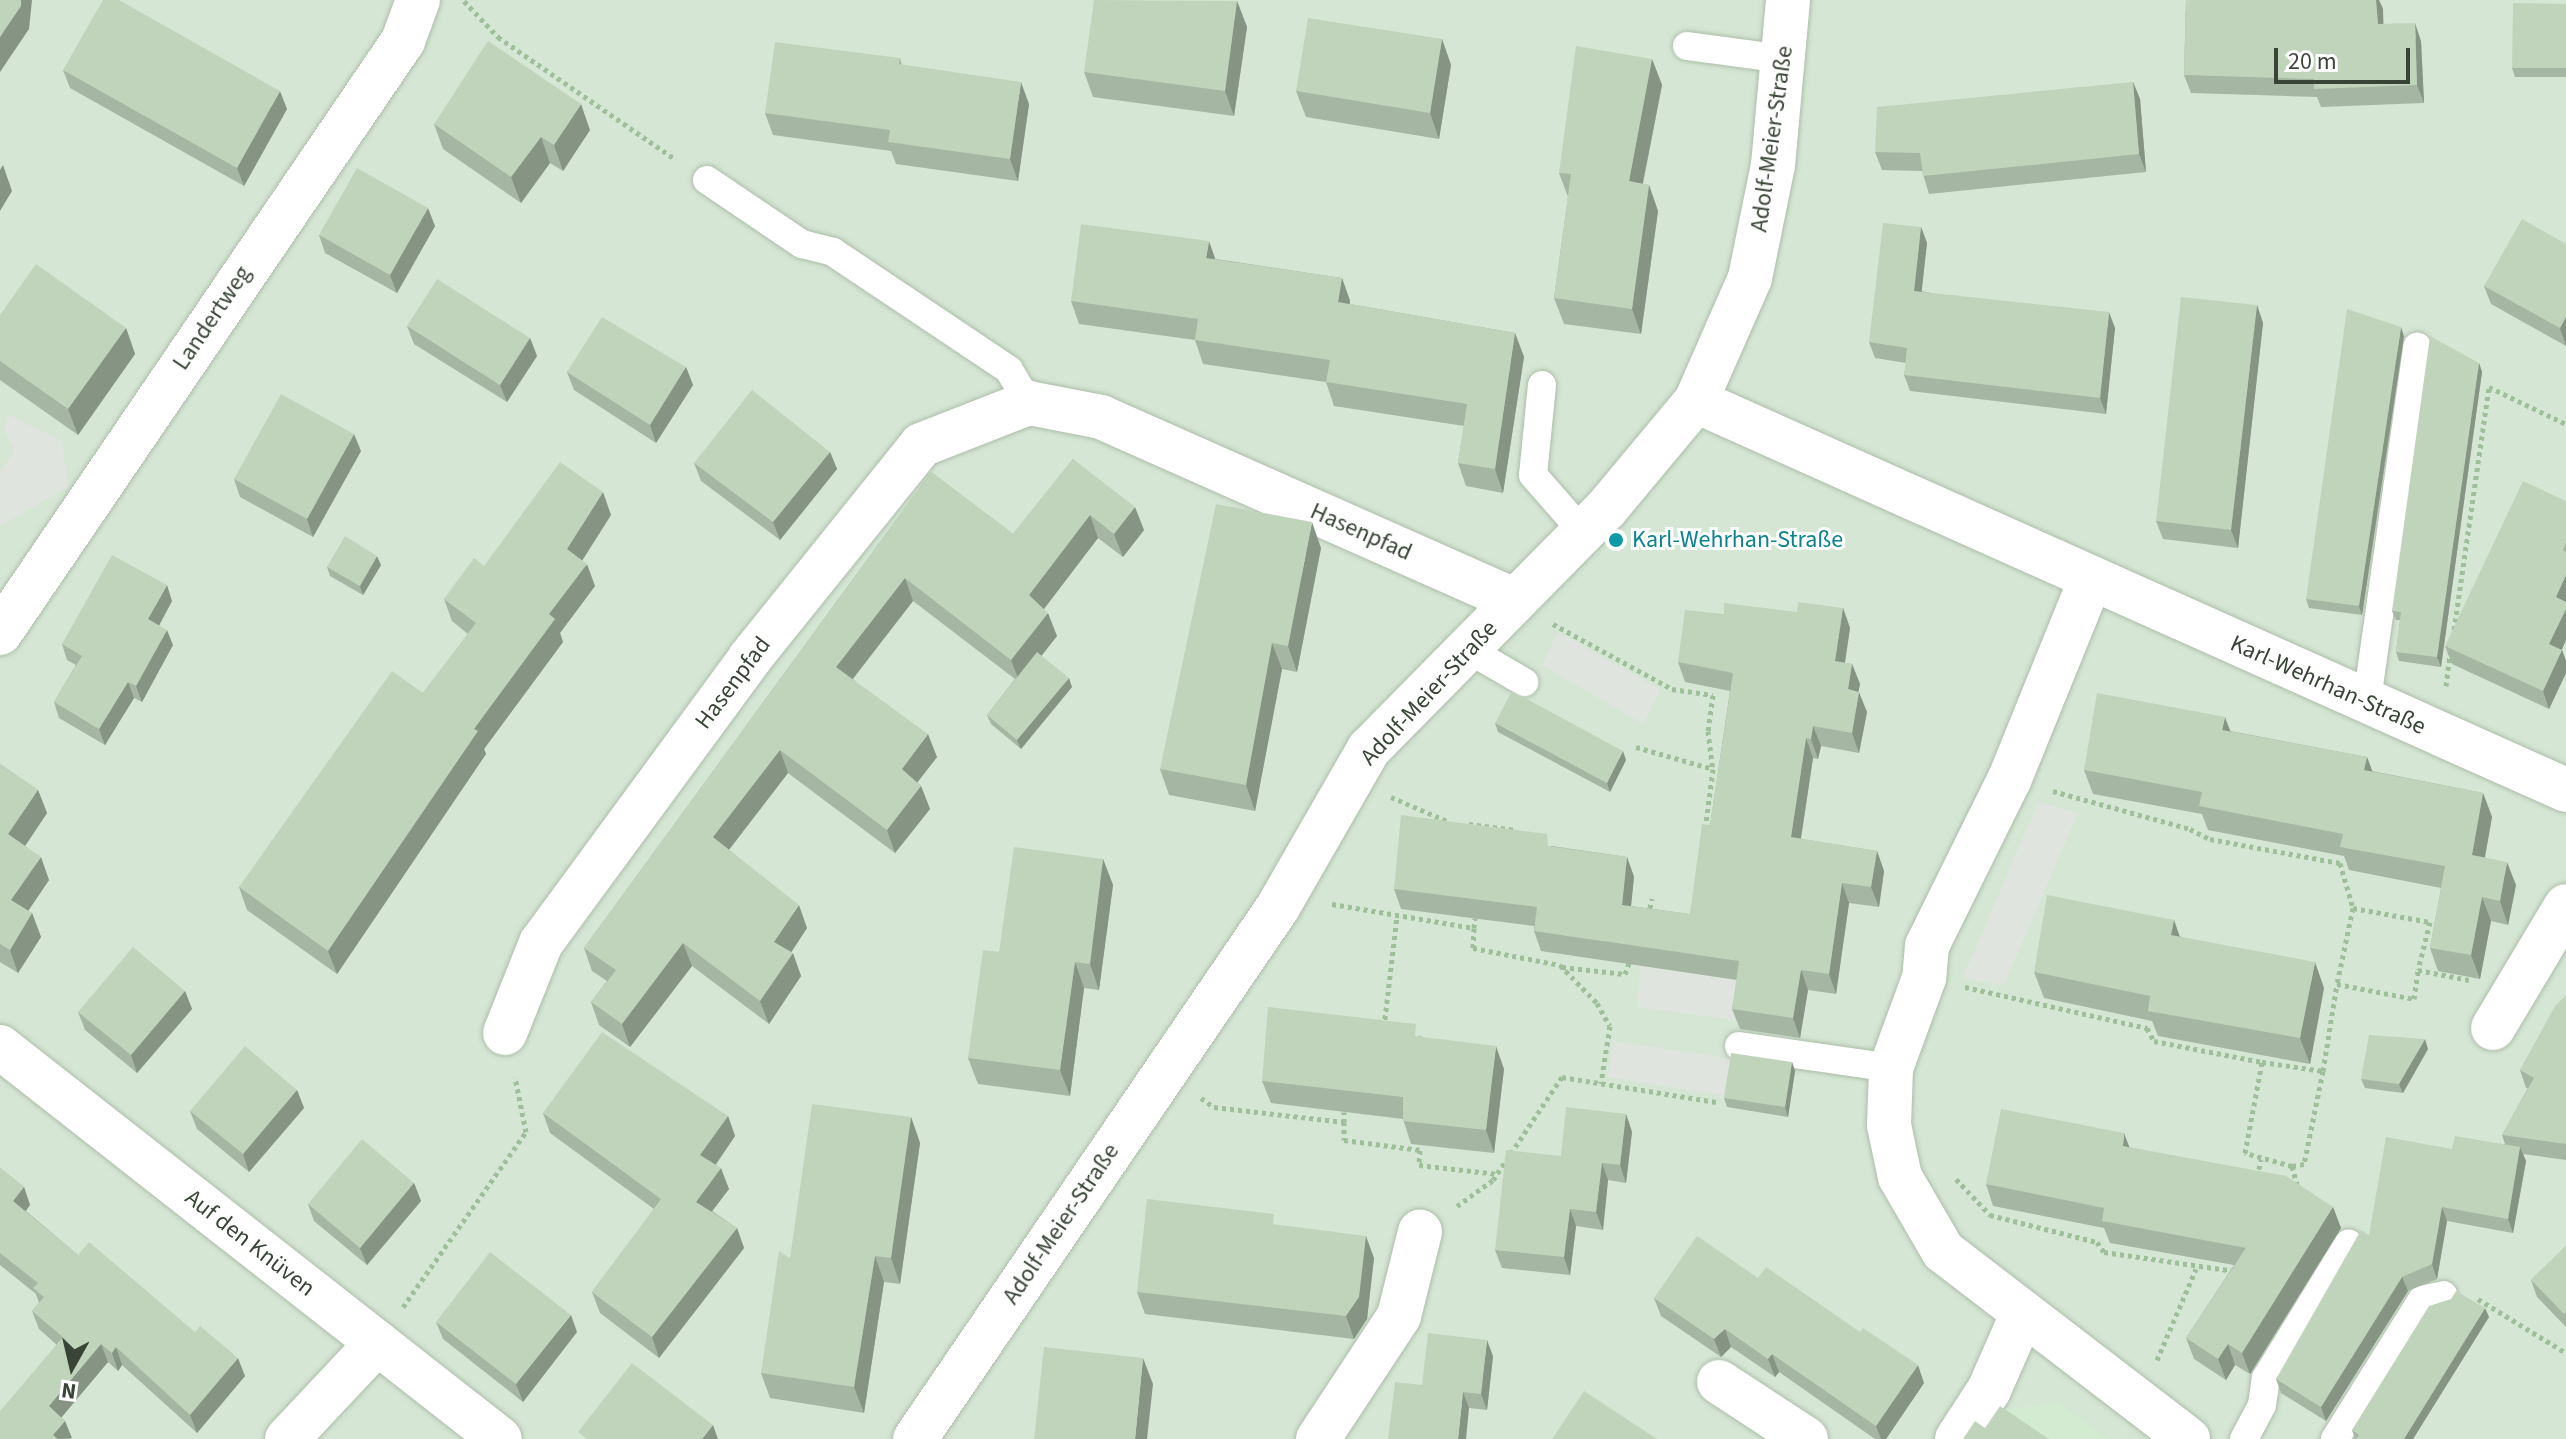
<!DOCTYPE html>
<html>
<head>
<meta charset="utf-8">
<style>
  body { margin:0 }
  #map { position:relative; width:2566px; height:1439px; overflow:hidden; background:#e7f3e6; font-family:"Source Sans 3",sans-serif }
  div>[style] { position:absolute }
  .residential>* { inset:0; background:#d6e6d5 }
  .education>* { inset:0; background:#d2ebd1 }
  .parking>* { inset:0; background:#dfe4de }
  .path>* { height:5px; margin-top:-2.5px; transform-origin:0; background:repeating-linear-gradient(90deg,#9fbf9b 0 4px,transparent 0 8px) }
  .roads { filter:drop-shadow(0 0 2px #acbea9) drop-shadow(0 0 2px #acbea9) }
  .service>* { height:28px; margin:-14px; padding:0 14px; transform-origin:14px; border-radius:14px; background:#fff }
  .minor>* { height:44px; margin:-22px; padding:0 22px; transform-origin:22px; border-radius:22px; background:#fff }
  .wall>* { inset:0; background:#a5b6a2 }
  .shaded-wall>* { inset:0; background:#869484 }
  .building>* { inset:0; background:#c0d4bc }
  .dots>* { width:22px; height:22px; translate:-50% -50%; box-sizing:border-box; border:4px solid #fff; border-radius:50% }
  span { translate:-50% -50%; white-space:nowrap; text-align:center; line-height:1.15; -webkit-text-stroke:6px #fff; paint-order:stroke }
  .street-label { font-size:24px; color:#384536 }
  .culture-label { font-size:24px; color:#0d838f }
  .left { translate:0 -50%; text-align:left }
  .north { position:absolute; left:32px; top:1327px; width:80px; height:80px; -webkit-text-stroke:6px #fff; paint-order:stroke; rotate:188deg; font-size:22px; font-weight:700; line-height:32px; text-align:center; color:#384536 }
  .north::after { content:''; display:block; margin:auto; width:28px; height:36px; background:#384536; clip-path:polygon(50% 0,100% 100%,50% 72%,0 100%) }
  .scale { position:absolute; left:2274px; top:48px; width:136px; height:36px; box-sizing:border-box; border:4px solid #384536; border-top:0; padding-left:10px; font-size:24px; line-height:28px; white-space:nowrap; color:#384536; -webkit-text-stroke:6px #fff; paint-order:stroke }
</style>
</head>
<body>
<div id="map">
  <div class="residential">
    <div style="clip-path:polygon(0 0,2566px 0,2566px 1439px,0 1439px)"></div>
  </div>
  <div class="education">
    <div style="clip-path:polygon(2057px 1402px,2108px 1439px,1972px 1439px,1990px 1413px)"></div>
  </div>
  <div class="parking">
    <div style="clip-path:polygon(9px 415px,62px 441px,68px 487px,0 526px,0 472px,15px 451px,4px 431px)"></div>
    <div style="clip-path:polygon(1558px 632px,1660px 690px,1643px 724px,1542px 665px)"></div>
    <div style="clip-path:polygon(2038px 802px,2078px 813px,2004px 985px,1963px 978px)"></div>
    <div style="clip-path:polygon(1641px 964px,1747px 981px,1741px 1021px,1637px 1007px)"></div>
    <div style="clip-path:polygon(1613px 1041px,1735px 1059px,1729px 1096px,1608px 1077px)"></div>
  </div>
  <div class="path">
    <div style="left:464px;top:1px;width:50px;rotate:46.6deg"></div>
    <div style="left:498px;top:37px;width:216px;rotate:34.6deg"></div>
    <div style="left:1553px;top:624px;width:136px;rotate:28.6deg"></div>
    <div style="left:1672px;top:689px;width:41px;rotate:8.3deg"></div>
    <div style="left:1713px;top:695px;width:36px;rotate:98deg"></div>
    <div style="left:1708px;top:731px;width:38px;rotate:83deg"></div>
    <div style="left:1713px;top:769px;width:63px;rotate:97.4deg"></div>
    <div style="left:2454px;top:630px;width:246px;rotate:-81.8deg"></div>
    <div style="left:2489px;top:387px;width:85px;rotate:25.7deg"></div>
    <div style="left:2446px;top:686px;width:34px;rotate:-83deg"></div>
    <div style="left:1636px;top:747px;width:80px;rotate:15.9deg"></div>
    <div style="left:2053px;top:791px;width:142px;rotate:15.5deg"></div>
    <div style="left:2190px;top:829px;width:22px;rotate:27deg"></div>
    <div style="left:2210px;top:839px;width:132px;rotate:10.5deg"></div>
    <div style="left:2340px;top:863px;width:47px;rotate:73.9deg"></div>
    <div style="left:2353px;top:908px;width:78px;rotate:101.9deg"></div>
    <div style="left:2337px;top:984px;width:78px;rotate:11deg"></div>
    <div style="left:2414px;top:999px;width:29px;rotate:-82deg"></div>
    <div style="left:1391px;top:797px;width:61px;rotate:23.2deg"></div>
    <div style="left:1469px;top:824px;width:47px;rotate:7.3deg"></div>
    <div style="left:1516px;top:830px;width:6px;rotate:99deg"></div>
    <div style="left:1332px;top:904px;width:144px;rotate:9.6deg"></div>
    <div style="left:1474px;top:928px;width:20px;rotate:93deg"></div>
    <div style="left:1473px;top:948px;width:89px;rotate:11.1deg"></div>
    <div style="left:1560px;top:965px;width:53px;rotate:45.8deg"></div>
    <div style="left:1597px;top:1003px;width:26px;rotate:61deg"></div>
    <div style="left:1610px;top:1026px;width:58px;rotate:99deg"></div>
    <div style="left:2353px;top:908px;width:78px;rotate:10.3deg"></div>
    <div style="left:2430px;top:922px;width:49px;rotate:104deg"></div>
    <div style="left:2418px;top:970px;width:52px;rotate:11.1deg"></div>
    <div style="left:1648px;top:916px;width:18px;rotate:-77deg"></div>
    <div style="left:1474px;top:928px;width:10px;rotate:-84deg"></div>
    <div style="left:1562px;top:967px;width:63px;rotate:6.3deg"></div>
    <div style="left:1625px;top:974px;width:15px;rotate:-70deg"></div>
    <div style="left:1965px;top:987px;width:187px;rotate:12.7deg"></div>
    <div style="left:2147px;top:1028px;width:15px;rotate:62deg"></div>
    <div style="left:2154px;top:1041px;width:110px;rotate:11deg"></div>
    <div style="left:1384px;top:1027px;width:111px;rotate:-83.3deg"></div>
    <div style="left:2323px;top:1071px;width:95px;rotate:101.5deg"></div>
    <div style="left:2304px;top:1164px;width:12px;rotate:171deg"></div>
    <div style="left:2292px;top:1166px;width:49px;rotate:-164.5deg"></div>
    <div style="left:2245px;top:1153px;width:93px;rotate:-79.4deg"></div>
    <div style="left:2262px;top:1062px;width:62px;rotate:8.4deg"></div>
    <div style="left:2323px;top:1071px;width:88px;rotate:-80.9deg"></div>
    <div style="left:1201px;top:1098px;width:16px;rotate:35deg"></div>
    <div style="left:1214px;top:1107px;width:131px;rotate:6.6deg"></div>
    <div style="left:1344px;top:1122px;width:18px;rotate:90deg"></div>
    <div style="left:1344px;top:1140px;width:77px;rotate:7.5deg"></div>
    <div style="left:1420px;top:1150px;width:15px;rotate:94deg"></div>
    <div style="left:1419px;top:1165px;width:79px;rotate:6.6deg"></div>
    <div style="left:1344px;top:1122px;width:10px;rotate:-90deg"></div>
    <div style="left:2292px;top:1166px;width:23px;rotate:75deg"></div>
    <div style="left:2257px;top:1177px;width:18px;rotate:-77deg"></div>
    <div style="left:1956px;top:1179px;width:50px;rotate:46.6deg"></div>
    <div style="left:1990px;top:1215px;width:110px;rotate:14.2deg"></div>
    <div style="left:2097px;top:1242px;width:12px;rotate:55deg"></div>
    <div style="left:2104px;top:1252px;width:132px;rotate:8.3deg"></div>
    <div style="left:1457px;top:1206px;width:44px;rotate:-35.8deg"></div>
    <div style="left:1493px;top:1180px;width:124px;rotate:-56.2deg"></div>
    <div style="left:1562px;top:1077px;width:156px;rotate:9.2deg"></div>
    <div style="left:2478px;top:1299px;width:103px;rotate:31.5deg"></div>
    <div style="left:403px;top:1307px;width:214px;rotate:-54.9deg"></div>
    <div style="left:526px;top:1132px;width:56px;rotate:-101.3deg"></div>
    <div style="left:2157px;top:1360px;width:99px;rotate:-66.8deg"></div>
  </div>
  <div class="roads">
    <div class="service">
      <div style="left:1687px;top:46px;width:98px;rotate:7.6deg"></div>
      <div style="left:707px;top:180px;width:115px;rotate:34deg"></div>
      <div style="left:802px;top:244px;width:32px;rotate:14deg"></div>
      <div style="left:833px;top:252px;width:212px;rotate:33.8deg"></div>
      <div style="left:1009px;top:370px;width:39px;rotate:59deg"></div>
      <div style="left:1542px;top:385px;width:90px;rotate:95.7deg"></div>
      <div style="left:1533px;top:475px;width:74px;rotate:48.8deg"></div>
      <div style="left:1469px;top:650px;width:64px;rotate:30.2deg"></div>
      <div style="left:2367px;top:700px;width:357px;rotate:-81.9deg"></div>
      <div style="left:1739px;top:1046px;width:154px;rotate:8.2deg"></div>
      <div style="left:2244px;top:1439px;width:38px;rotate:-62deg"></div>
      <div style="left:2262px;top:1405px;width:27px;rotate:-82deg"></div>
      <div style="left:2266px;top:1378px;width:158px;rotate:-58.4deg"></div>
      <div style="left:2335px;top:1439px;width:164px;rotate:-58deg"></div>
      <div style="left:2422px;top:1300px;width:22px;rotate:-13deg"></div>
    </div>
    <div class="minor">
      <div style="left:1696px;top:401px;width:953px;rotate:24.09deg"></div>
      <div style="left:2090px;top:581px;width:215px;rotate:112.1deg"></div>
      <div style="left:2009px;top:780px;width:185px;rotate:116.3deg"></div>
      <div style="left:1927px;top:946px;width:32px;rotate:95deg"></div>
      <div style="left:1924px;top:978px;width:96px;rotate:110.1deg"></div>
      <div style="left:1891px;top:1068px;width:57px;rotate:92deg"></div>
      <div style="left:1889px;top:1125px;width:53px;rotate:78.1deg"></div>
      <div style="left:1900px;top:1177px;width:86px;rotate:59.8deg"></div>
      <div style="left:1943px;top:1251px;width:309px;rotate:37.5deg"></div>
      <div style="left:0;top:633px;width:716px;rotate:-55.76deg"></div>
      <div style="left:403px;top:41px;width:44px;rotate:-69.9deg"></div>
      <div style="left:2493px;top:1028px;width:142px;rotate:-59.1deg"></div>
      <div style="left:505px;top:1033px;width:97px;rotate:-68.2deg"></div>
      <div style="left:541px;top:943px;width:353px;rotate:-53.7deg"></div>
      <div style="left:750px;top:658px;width:273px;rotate:-51.2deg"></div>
      <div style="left:921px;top:445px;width:116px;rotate:-21.3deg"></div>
      <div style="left:1029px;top:403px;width:73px;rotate:11deg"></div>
      <div style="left:1101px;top:417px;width:452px;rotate:23.9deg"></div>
      <div style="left:0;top:1047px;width:635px;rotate:38.1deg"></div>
      <div style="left:1719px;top:1382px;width:104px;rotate:33.2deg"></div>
      <div style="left:287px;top:1439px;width:132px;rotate:-46.8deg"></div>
      <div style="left:915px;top:1439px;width:644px;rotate:-55.69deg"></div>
      <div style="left:1278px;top:907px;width:182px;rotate:-60.1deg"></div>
      <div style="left:1369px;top:749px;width:337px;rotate:-45.4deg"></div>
      <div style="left:1606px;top:509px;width:141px;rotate:-50.2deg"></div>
      <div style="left:1696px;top:401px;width:134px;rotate:-66.3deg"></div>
      <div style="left:1750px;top:278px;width:115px;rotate:-78.5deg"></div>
      <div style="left:1773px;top:165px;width:166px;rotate:-84.8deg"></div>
      <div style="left:1318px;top:1439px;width:147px;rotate:-56.6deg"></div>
      <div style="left:1399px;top:1316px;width:87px;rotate:-76deg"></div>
      <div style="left:1957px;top:1439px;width:59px;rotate:-56.9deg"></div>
      <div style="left:1989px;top:1390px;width:82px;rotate:-66.3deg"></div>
    </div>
  </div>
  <div class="wall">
    <div style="clip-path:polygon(2186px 0,2379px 0,2383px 9px,2383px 24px,2421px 41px,2424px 103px,2321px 107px,2317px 97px,2191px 93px,2184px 75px)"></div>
    <div style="clip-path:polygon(1237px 1px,1247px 27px,1234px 116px,1093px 97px,1084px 72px)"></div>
    <div style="clip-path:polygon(2566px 4px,2566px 77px,2515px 77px,2512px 68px)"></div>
    <div style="clip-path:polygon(1442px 39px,1451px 65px,1439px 139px,1306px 117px,1296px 91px)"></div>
    <div style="clip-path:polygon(900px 58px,902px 65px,1029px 104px,1018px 181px,896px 164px,891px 151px,773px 135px,765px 113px)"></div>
    <div style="clip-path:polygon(1652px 59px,1662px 85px,1643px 184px,1649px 185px,1658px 211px,1641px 334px,1564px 324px,1554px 298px,1568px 197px,1559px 173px)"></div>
    <div style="clip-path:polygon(63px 70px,287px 109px,244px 186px,70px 88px)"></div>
    <div style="clip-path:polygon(2133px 82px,2140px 99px,2146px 172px,1929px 194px,1922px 171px,1882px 170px,1875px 152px)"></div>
    <div style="clip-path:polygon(434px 124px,590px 130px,563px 171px,550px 163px,521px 203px,443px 149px)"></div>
    <div style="clip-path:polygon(435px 226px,397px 293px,325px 253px,319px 235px)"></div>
    <div style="clip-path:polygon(1921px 227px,1927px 243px,1921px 291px,2115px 328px,2106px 414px,1910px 391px,1904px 375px,1906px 363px,1875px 358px,1869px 342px)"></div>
    <div style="clip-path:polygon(2566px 244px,2566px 346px,2491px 304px,2484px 286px)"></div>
    <div style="clip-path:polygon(1216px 259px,1342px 278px,1350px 301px,1350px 304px,1515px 333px,1524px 357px,1503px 493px,1466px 486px,1458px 463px,1464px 426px,1334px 406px,1326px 382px,1203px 364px,1195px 340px,1079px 324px,1071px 301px)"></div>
    <div style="clip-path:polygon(2257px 305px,2263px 323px,2238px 548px,2163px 539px,2156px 521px)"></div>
    <div style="clip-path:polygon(0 315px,126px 328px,135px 354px,78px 435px,0 380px)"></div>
    <div style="clip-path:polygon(407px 326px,530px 338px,537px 356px,507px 402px,414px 344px)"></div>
    <div style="clip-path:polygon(2404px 336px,2362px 615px,2309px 608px,2306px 599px)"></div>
    <div style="clip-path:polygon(2479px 363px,2482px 372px,2441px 667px,2399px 661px,2396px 652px,2400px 620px,2396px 620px,2392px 611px)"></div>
    <div style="clip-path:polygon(686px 367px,693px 385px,656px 443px,574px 390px,567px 372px)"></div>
    <div style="clip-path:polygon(361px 451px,313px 537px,240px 497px,234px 479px)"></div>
    <div style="clip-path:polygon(830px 452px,837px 469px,780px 540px,701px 481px,694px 463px)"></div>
    <div style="clip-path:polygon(1073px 459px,1144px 530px,1123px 557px,1098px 538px,1044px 609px,1057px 636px,1041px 656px,1072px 687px,1021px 749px,991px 724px,987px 715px,1015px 679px,913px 601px,853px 679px,937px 757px,917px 782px,921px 786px,930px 809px,895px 853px,788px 773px,729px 850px,807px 928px,791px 952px,801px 976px,769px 1024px,692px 966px,630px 1047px,599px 1025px,591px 1002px,607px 981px,592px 971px,584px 948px,931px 472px,1013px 534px)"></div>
    <div style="clip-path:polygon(2566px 501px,2566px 640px,2562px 650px,2566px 661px,2566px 673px,2549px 709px,2452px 664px,2445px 646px)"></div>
    <div style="clip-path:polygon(611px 515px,582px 560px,595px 586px,560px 633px,563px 642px,484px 749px,486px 754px,337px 974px,247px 910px,239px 887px,423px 693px,468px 634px,452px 621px,444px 599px,484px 566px)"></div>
    <div style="clip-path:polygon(1321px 548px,1297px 672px,1282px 669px,1255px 811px,1169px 795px,1160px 769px)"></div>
    <div style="clip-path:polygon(381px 565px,363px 595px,330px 576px,327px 567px)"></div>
    <div style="clip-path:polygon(172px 601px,159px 625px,173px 645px,142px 702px,134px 698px,105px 745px,59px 718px,54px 702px,76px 665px,67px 660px,62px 644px)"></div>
    <div style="clip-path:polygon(1843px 608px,1850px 628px,1845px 663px,1852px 664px,1860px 684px,1858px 692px,1867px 712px,1859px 753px,1821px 746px,1818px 759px,1813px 758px,1801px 839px,1877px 851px,1884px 871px,1879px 907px,1849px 903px,1836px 994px,1808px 990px,1800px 1038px,1740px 1029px,1732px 1009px,1737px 980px,1541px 951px,1534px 931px,1534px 926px,1401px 909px,1394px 889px,1552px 846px,1627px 857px,1634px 877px,1631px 906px,1690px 914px,1710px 825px,1730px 691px,1685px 682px,1678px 662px,1724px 614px,1797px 612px)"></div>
    <div style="clip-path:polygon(1495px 723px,1626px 760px,1610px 792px,1498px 732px)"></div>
    <div style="clip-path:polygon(2230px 731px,2367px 757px,2372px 771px,2483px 793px,2492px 817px,2485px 857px,2516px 885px,2508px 925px,2491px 921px,2480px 979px,2438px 971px,2430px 948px,2441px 888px,2349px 870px,2344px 856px,2208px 830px,2202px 814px,2093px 794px,2084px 770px)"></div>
    <div style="clip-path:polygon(0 764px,38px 790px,47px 813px,25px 846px,49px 880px,28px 911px,32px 913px,41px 937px,18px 973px,0 962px)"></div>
    <div style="clip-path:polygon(1103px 859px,1113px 885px,1099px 990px,1084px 988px,1070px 1096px,978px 1084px,968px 1058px,999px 952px)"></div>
    <div style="clip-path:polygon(2174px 920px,2179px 936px,2324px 988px,2310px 1064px,2158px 1036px,2152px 1021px,2044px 998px,2034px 972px)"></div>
    <div style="clip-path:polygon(185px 991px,192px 1009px,137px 1073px,85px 1030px,78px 1012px)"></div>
    <div style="clip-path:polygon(2566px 995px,2566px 1160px,2523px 1154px,2526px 1161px,2513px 1233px,2447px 1221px,2437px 1279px,2408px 1291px,2326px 1421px,2281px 1393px,2276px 1379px,2369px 1235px,2452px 1149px,2505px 1144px,2502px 1135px,2528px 1088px,2526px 1088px,2520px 1070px)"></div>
    <div style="clip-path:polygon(1420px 1036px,1504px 1069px,1494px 1153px,1411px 1144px,1403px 1119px,1271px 1103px,1262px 1081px)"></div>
    <div style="clip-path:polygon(2428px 1049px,2403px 1093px,2365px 1088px,2361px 1079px)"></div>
    <div style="clip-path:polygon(1792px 1062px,1795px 1071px,1788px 1117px,1727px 1107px,1724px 1098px)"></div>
    <div style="clip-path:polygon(297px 1090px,304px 1108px,249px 1172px,197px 1129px,190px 1111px)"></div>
    <div style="clip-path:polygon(543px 1113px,728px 1116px,735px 1136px,716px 1165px,729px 1189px,712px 1211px,737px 1228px,744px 1248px,659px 1358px,600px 1313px,592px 1292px,654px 1209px,550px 1133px)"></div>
    <div style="clip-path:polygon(1626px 1114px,1632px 1132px,1626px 1183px,1608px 1180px,1603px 1230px,1576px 1226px,1570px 1275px,1502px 1268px,1495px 1250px,1561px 1156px)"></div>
    <div style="clip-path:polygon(911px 1117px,920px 1143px,900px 1284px,884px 1282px,864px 1413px,770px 1398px,761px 1373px,790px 1258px)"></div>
    <div style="clip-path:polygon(2129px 1147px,2333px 1207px,2341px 1228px,2250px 1374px,2235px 1365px,2226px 1380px,2194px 1359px,2186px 1338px,2234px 1265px,2110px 1243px,2104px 1228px,1993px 1206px,1986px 1184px)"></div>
    <div style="clip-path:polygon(0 1168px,24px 1187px,30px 1205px,26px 1211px,78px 1255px,245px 1376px,197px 1433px,122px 1365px,118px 1371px,108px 1362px,61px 1417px,65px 1421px,71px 1439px,0 1439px,57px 1345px,39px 1329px,32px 1311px,39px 1303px,36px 1294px,0 1265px)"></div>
    <div style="clip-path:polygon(414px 1183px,421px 1201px,367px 1265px,314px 1221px,308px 1204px)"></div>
    <div style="clip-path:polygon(1278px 1225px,1374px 1258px,1367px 1319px,1354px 1339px,1145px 1314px,1137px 1292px)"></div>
    <div style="clip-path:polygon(2566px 1246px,2566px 1327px,2537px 1297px,2531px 1280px)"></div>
    <div style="clip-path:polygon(1758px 1278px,1924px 1383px,1886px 1439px,1875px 1439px,1779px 1372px,1775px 1377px,1731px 1347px,1721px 1357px,1661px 1316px,1654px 1298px)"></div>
    <div style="clip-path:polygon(2489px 1317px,2413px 1439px,2355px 1439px,2352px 1430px)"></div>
    <div style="clip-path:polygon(436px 1322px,577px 1332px,523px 1402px,443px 1339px)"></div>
    <div style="clip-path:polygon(1493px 1356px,1487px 1410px,1469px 1408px,1422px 1385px)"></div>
  </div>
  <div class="shaded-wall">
    <div style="clip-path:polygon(21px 0,32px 0,29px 29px,0 72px,0 37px)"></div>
    <div style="clip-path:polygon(2376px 0,2379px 0,2383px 9px,2384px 42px,2378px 24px)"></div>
    <div style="clip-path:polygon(1237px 1px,1247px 27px,1234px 116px,1225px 91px)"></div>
    <div style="clip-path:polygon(2415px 23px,2421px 41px,2424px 103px,2417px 85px)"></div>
    <div style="clip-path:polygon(1442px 39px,1451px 65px,1439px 139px,1430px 113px)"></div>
    <div style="clip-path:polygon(1652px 59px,1662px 85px,1638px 207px,1629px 181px)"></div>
    <div style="clip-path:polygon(1021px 82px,1029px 104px,1018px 181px,1010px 159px)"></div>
    <div style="clip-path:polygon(2133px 82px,2140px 99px,2146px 172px,2139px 154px)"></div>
    <div style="clip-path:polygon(280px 91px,287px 109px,244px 186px,237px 168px)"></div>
    <div style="clip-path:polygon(581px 104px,590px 130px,563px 171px,554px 145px)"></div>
    <div style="clip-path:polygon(541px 137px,550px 163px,521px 203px,511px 177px)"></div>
    <div style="clip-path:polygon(3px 165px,12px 191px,0 211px,0 170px)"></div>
    <div style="clip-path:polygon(1649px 185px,1658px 211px,1641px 334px,1632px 309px)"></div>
    <div style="clip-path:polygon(428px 208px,435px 226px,397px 293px,390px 275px)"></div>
    <div style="clip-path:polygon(1921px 227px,1927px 243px,1920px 307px,1914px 291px)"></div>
    <div style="clip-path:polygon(1209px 241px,1217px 264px,1206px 258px)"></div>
    <div style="clip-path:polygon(1342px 278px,1350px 301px,1347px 325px,1338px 302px)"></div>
    <div style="clip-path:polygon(2257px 305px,2263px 323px,2238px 548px,2231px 530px)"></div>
    <div style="clip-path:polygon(2109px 312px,2115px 328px,2106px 414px,2100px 398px)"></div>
    <div style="clip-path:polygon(2566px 317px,2566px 346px,2560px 328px)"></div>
    <div style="clip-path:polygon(2401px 327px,2404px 336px,2362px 615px,2359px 606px)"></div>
    <div style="clip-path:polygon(126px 328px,135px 354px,78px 435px,68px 409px)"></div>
    <div style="clip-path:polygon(1515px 333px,1524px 357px,1503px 493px,1495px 469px)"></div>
    <div style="clip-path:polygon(530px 338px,537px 356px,507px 402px,500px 385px)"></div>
    <div style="clip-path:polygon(2479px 363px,2482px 372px,2441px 667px,2437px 657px)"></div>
    <div style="clip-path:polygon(686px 367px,693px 385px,656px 443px,650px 425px)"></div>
    <div style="clip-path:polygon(354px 434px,361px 451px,313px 537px,307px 519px)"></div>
    <div style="clip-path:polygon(830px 452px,837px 469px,780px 540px,773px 522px)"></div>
    <div style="clip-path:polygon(603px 492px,611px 515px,575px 572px,567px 549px)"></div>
    <div style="clip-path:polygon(1135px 507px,1144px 530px,1123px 557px,1114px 534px)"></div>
    <div style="clip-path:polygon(1090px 515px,1098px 538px,1037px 618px,1029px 595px)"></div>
    <div style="clip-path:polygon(1312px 522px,1321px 548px,1297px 672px,1288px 646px)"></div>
    <div style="clip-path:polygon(377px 556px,381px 565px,363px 595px,360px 586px)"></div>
    <div style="clip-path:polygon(587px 564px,595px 586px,560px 633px,563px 642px,484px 749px,486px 754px,337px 974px,328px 951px,549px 614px)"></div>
    <div style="clip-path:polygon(2566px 575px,2566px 607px,2556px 597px)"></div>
    <div style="clip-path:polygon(905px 578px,913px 601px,844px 690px,836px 667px)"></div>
    <div style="clip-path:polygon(167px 585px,172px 601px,154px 635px,148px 619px)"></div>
    <div style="clip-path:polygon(1843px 608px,1850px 628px,1842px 681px,1835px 661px)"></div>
    <div style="clip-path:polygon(2566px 609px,2566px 640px,2556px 662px,2549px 644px)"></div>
    <div style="clip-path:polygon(1048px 613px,1057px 636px,1020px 683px,1011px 660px)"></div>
    <div style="clip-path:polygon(167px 630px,173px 645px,142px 702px,136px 686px)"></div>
    <div style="clip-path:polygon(1272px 643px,1282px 669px,1255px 811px,1246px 785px)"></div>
    <div style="clip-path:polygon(2562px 650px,2566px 661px,2566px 673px,2549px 709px,2543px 691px)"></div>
    <div style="clip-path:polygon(1852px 664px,1860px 684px,1855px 709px,1848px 689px)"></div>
    <div style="clip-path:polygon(1069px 678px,1072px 687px,1021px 749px,1017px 740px)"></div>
    <div style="clip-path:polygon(128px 682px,134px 698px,105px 745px,99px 729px)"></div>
    <div style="clip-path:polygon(1859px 692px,1867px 712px,1859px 753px,1852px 733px)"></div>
    <div style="clip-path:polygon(2225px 717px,2234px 741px,2222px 730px)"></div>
    <div style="clip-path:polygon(1813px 726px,1821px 746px,1818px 759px,1811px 739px)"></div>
    <div style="clip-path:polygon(928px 734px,937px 757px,910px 792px,902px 769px)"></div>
    <div style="clip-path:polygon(1806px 738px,1813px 758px,1798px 857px,1791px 837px)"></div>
    <div style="clip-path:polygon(780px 750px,788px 773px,721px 860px,713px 837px)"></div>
    <div style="clip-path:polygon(1623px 751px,1626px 760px,1610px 792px,1607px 783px)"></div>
    <div style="clip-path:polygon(2367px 757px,2376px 781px,2364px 770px)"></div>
    <div style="clip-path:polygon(921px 786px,930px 809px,895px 853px,887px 830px)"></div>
    <div style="clip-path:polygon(38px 790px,47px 813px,17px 858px,8px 834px)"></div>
    <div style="clip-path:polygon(2483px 793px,2492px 817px,2481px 879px,2472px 855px)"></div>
    <div style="clip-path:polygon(1877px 851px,1884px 871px,1879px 907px,1871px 887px)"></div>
    <div style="clip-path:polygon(41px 857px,49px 880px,20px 923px,11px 900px)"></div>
    <div style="clip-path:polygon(1627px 857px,1634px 877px,1629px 925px,1622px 905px)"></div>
    <div style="clip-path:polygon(1103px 859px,1113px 885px,1099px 990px,1090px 964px)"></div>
    <div style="clip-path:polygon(2507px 862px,2516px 885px,2508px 925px,2500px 901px)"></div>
    <div style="clip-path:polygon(1842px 883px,1849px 903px,1836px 994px,1829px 974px)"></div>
    <div style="clip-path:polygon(2482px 897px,2491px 921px,2480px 979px,2471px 955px)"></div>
    <div style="clip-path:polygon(799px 905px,807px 928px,783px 965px,774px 942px)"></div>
    <div style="clip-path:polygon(32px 913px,41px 937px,18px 973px,10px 950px)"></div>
    <div style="clip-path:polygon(2174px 920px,2183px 946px,2171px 935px)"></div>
    <div style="clip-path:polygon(683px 943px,692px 966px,630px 1047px,622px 1024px)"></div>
    <div style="clip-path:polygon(793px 953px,801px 976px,769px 1024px,760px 1001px)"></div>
    <div style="clip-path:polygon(1075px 962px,1084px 988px,1070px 1096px,1060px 1070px)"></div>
    <div style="clip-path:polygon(2315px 962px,2324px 988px,2310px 1064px,2300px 1038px)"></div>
    <div style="clip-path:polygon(1801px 970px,1808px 990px,1800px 1038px,1793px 1018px)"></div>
    <div style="clip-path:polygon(185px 991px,192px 1009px,137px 1073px,131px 1055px)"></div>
    <div style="clip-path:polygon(2425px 1039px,2428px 1049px,2403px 1093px,2399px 1084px)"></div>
    <div style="clip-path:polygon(1496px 1046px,1504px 1069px,1494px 1153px,1486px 1130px)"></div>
    <div style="clip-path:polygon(1792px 1062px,1795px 1071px,1788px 1117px,1785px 1107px)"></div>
    <div style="clip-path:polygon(297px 1090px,304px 1108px,249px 1172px,243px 1154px)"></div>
    <div style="clip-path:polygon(1626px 1114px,1632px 1132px,1626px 1183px,1620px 1165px)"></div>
    <div style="clip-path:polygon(728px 1116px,735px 1136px,708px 1175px,700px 1155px)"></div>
    <div style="clip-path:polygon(911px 1117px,920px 1143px,900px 1284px,891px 1258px)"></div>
    <div style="clip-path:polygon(2124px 1133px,2132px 1154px,2123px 1146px)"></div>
    <div style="clip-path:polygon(2520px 1147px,2526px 1161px,2513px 1233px,2508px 1219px)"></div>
    <div style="clip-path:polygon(1602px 1163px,1608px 1180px,1603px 1230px,1596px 1212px)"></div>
    <div style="clip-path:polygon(721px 1168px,729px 1189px,704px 1222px,696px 1202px)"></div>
    <div style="clip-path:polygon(414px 1183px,421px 1201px,367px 1265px,360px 1248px)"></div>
    <div style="clip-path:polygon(24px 1187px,30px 1205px,20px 1218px,13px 1201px)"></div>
    <div style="clip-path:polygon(2333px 1207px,2341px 1228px,2250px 1374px,2242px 1353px)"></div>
    <div style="clip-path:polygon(2442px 1207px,2447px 1221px,2437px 1279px,2432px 1264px)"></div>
    <div style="clip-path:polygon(1570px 1209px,1576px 1226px,1570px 1275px,1564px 1257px)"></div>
    <div style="clip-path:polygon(737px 1228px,744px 1248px,659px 1358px,652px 1337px)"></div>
    <div style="clip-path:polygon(1366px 1236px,1374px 1258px,1367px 1319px,1354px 1339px,1346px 1316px)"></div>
    <div style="clip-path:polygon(875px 1256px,884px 1282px,864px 1413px,854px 1387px)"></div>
    <div style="clip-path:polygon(2402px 1277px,2408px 1291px,2326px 1421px,2321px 1407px)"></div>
    <div style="clip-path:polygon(2485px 1308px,2489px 1317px,2413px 1439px,2404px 1439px)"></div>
    <div style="clip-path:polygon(571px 1315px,577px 1332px,523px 1402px,516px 1384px)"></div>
    <div style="clip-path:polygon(1725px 1329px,1731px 1347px,1721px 1357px,1714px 1339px)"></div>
    <div style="clip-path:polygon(1487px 1340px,1493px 1356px,1487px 1410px,1481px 1394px)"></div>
    <div style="clip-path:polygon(101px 1344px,108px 1362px,56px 1424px,49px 1406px)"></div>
    <div style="clip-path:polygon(2228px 1344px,2235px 1365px,2226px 1380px,2218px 1359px)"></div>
    <div style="clip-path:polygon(116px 1347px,122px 1365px,118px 1371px,112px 1353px)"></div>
    <div style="clip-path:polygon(1772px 1354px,1779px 1372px,1775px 1377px,1768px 1359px)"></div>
    <div style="clip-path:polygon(238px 1358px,245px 1376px,197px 1433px,190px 1415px)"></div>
    <div style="clip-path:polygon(1143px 1358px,1153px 1384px,1147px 1439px,1135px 1439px)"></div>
    <div style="clip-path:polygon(1918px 1365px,1924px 1383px,1886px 1439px,1881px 1439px,1876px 1426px)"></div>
    <div style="clip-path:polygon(1463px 1392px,1469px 1408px,1466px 1439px,1458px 1439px)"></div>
    <div style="clip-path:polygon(65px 1421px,72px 1438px,55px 1439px,53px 1435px)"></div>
    <div style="clip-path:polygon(713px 1425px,718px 1439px,702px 1439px)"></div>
  </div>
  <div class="building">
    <div style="clip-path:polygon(0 0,21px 0,21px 6px,0 37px)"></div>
    <div style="clip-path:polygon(103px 0,119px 0,280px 91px,237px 168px,63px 70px)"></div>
    <div style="clip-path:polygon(1094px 0,1237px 1px,1225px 91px,1084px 72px)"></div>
    <div style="clip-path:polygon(2186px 0,2376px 0,2378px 24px,2415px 23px,2417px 85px,2314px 89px,2314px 79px,2184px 75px)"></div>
    <div style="clip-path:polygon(2513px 3px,2566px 4px,2566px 68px,2512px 68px)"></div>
    <div style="clip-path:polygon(1308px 18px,1442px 39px,1430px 113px,1296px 91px)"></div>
    <div style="clip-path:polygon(488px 41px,581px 104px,554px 145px,541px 137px,511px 177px,434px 124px)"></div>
    <div style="clip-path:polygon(775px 42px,900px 58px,899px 64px,1021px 82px,1010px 159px,888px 142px,890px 130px,765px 113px)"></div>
    <div style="clip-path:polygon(1576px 46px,1652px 59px,1629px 181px,1649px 185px,1632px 309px,1554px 298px,1571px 174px,1559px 173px)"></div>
    <div style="clip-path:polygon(2133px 82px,2139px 154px,1923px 176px,1920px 153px,1875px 152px,1877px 107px)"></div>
    <div style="clip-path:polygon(357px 168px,428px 208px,390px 275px,319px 235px)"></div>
    <div style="clip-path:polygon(2522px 219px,2566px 244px,2566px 317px,2560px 328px,2484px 286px)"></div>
    <div style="clip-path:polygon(1883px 223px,1921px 227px,1914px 291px,2109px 312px,2100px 398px,1904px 375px,1907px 348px,1869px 342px)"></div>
    <div style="clip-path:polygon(1081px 224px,1209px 241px,1206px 258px,1342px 278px,1338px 302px,1515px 333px,1495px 469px,1458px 463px,1467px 404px,1326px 382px,1330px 360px,1195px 340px,1198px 319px,1071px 301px)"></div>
    <div style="clip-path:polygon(36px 264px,126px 328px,68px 409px,0 361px,0 315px)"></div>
    <div style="clip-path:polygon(437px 279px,530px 338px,500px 385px,407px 326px)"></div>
    <div style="clip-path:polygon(2181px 297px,2257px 305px,2231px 530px,2156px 521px)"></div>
    <div style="clip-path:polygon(2347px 309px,2401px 327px,2359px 606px,2306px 599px)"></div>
    <div style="clip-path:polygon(602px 317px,686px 367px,650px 425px,567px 372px)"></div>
    <div style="clip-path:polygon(2430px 336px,2479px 363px,2437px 657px,2396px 652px,2401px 612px,2392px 611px)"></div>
    <div style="clip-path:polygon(752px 390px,830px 452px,773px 522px,694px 463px)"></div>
    <div style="clip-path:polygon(281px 394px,354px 434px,307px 519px,234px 479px)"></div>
    <div style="clip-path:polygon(1073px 459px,1135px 507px,1114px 534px,1090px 515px,1029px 595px,1048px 613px,1011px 660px,905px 578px,836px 667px,928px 734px,902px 769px,921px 786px,887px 830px,780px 750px,713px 837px,799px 905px,774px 942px,793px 953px,760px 1001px,683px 943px,622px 1024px,591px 1002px,616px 970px,584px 948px,931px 472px,1013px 534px)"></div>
    <div style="clip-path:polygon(560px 462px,603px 492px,567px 549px,587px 564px,549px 614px,555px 619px,474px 729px,478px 731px,328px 951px,239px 887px,392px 671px,423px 693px,476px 623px,444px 599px,474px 558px,484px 566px)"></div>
    <div style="clip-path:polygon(2523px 481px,2566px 501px,2566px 542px,2563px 550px,2566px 552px,2566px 575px,2556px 597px,2566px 602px,2566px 609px,2549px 644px,2562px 650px,2543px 691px,2445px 646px)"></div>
    <div style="clip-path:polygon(1216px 504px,1312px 522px,1288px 646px,1272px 643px,1246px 785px,1160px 769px)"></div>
    <div style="clip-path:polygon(345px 536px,377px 556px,360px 586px,327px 567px)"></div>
    <div style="clip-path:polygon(112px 555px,167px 585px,148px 619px,167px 630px,136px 686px,128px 682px,99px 729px,54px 702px,82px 656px,62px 644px)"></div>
    <div style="clip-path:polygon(1798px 602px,1843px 608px,1835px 661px,1852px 664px,1848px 689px,1859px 692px,1852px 733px,1813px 726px,1811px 739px,1806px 738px,1791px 837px,1877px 851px,1871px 887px,1842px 883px,1829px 974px,1801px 970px,1793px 1018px,1732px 1009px,1739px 961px,1534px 931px,1537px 907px,1394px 889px,1401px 815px,1547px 834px,1548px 846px,1627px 857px,1622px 905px,1690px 914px,1702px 824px,1710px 825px,1733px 673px,1678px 662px,1685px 610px,1724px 614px,1724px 603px,1797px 612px)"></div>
    <div style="clip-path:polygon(1037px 652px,1069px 678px,1017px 740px,987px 715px)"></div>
    <div style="clip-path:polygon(1512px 691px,1623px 751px,1607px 783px,1495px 723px)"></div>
    <div style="clip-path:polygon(2097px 693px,2225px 717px,2222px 730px,2367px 757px,2364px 770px,2483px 793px,2472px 855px,2507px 862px,2500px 901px,2482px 897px,2471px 955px,2430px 948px,2445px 866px,2340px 847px,2343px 834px,2199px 806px,2202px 792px,2084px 770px)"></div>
    <div style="clip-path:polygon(0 764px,38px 790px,8px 834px,41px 857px,11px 900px,32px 913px,10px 950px,0 944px)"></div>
    <div style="clip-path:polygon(1014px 847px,1103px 859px,1090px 964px,1075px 962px,1060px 1070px,968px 1058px,983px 950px,999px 952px)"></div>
    <div style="clip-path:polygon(2047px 895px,2174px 920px,2171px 935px,2315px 962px,2300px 1038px,2148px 1011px,2150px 996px,2034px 972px)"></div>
    <div style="clip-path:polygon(133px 947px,185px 991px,131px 1055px,78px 1012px)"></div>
    <div style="clip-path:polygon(2566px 995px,2566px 1144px,2502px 1135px,2534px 1078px,2520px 1070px,2555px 1006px)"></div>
    <div style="clip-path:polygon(1268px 1007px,1416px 1024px,1415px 1036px,1496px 1046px,1486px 1130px,1403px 1121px,1403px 1097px,1262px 1081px)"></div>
    <div style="clip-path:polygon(602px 1032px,728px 1116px,700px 1155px,721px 1168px,696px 1202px,737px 1228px,652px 1337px,592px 1292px,661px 1199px,543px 1113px)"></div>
    <div style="clip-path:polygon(2369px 1035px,2425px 1039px,2399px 1084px,2361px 1079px)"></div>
    <div style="clip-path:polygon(245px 1046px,297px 1090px,243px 1154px,190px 1111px)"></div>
    <div style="clip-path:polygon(1731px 1053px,1792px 1062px,1785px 1107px,1724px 1098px)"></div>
    <div style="clip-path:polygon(812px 1104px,911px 1117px,891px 1258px,875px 1256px,854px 1387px,761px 1373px,779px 1251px,790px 1258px)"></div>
    <div style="clip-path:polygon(1566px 1107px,1626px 1114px,1620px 1165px,1602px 1163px,1596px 1212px,1570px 1209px,1564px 1257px,1495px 1250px,1506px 1150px,1561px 1156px)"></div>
    <div style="clip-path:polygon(2001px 1109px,2124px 1133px,2123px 1146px,2286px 1176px,2333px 1207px,2242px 1353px,2228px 1344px,2218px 1359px,2186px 1338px,2246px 1248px,2102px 1221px,2104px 1208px,1986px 1184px)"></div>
    <div style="clip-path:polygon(2455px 1136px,2520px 1147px,2508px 1219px,2442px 1207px,2432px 1264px,2402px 1277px,2321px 1407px,2276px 1379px,2361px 1230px,2369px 1235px,2386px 1137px,2452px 1149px)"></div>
    <div style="clip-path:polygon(362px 1139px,414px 1183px,360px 1248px,308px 1204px)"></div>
    <div style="clip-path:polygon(0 1168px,24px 1187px,13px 1201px,78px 1255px,89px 1242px,195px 1332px,200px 1326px,238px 1358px,190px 1415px,116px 1347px,112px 1353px,101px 1344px,49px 1406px,65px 1421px,53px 1435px,58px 1439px,0 1439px,0 1411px,63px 1337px,32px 1311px,44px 1297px,33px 1288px,38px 1283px,0 1253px)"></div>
    <div style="clip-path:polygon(1147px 1199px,1274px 1214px,1273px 1224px,1366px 1236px,1359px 1297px,1346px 1316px,1137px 1292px)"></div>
    <div style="clip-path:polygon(1697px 1236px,1758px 1278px,1766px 1267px,1860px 1332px,1863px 1328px,1918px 1365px,1876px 1426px,1772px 1354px,1768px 1359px,1725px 1329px,1714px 1339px,1654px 1298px)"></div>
    <div style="clip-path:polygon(2566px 1246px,2566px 1312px,2564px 1314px,2531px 1280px)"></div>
    <div style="clip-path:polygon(490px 1252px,571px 1315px,516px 1384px,436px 1322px)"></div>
    <div style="clip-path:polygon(2456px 1291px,2485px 1308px,2404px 1439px,2356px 1439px,2359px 1435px,2352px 1430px,2429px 1306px,2451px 1299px)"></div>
    <div style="clip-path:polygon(1428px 1333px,1487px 1340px,1481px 1394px,1463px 1392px,1458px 1439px,1388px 1439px,1395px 1382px,1422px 1385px)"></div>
    <div style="clip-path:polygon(1044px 1347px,1143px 1358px,1135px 1439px,1034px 1439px)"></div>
    <div style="clip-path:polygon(632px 1363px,713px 1425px,702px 1439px,587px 1439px,578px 1432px)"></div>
    <div style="clip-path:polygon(1584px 1391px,1657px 1439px,1552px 1439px)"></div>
    <div style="clip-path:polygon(2000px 1406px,2049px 1439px,1963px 1439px,1975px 1421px,1985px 1428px)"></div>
  </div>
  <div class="dots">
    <div style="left:1616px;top:540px;background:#0f9aa8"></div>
  </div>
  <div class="street-label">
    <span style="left:1772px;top:139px;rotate:-82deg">Adolf-Meier-Straße</span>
    <span style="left:212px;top:318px;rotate:-56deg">Landertweg</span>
    <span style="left:1361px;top:532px;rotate:24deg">Hasenpfad</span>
    <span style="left:733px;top:683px;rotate:-53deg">Hasenpfad</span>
    <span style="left:2328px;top:685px;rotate:24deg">Karl-Wehrhan-Straße</span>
    <span style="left:1429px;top:693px;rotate:-47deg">Adolf-Meier-Straße</span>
    <span style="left:1061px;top:1224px;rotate:-56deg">Adolf-Meier-Straße</span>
    <span style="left:250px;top:1243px;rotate:38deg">Auf den Knüven</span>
  </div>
  <div class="culture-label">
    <span class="left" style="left:1632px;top:540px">Karl-Wehrhan-Straße</span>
  </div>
  <div class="north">N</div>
  <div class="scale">20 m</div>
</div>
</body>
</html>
